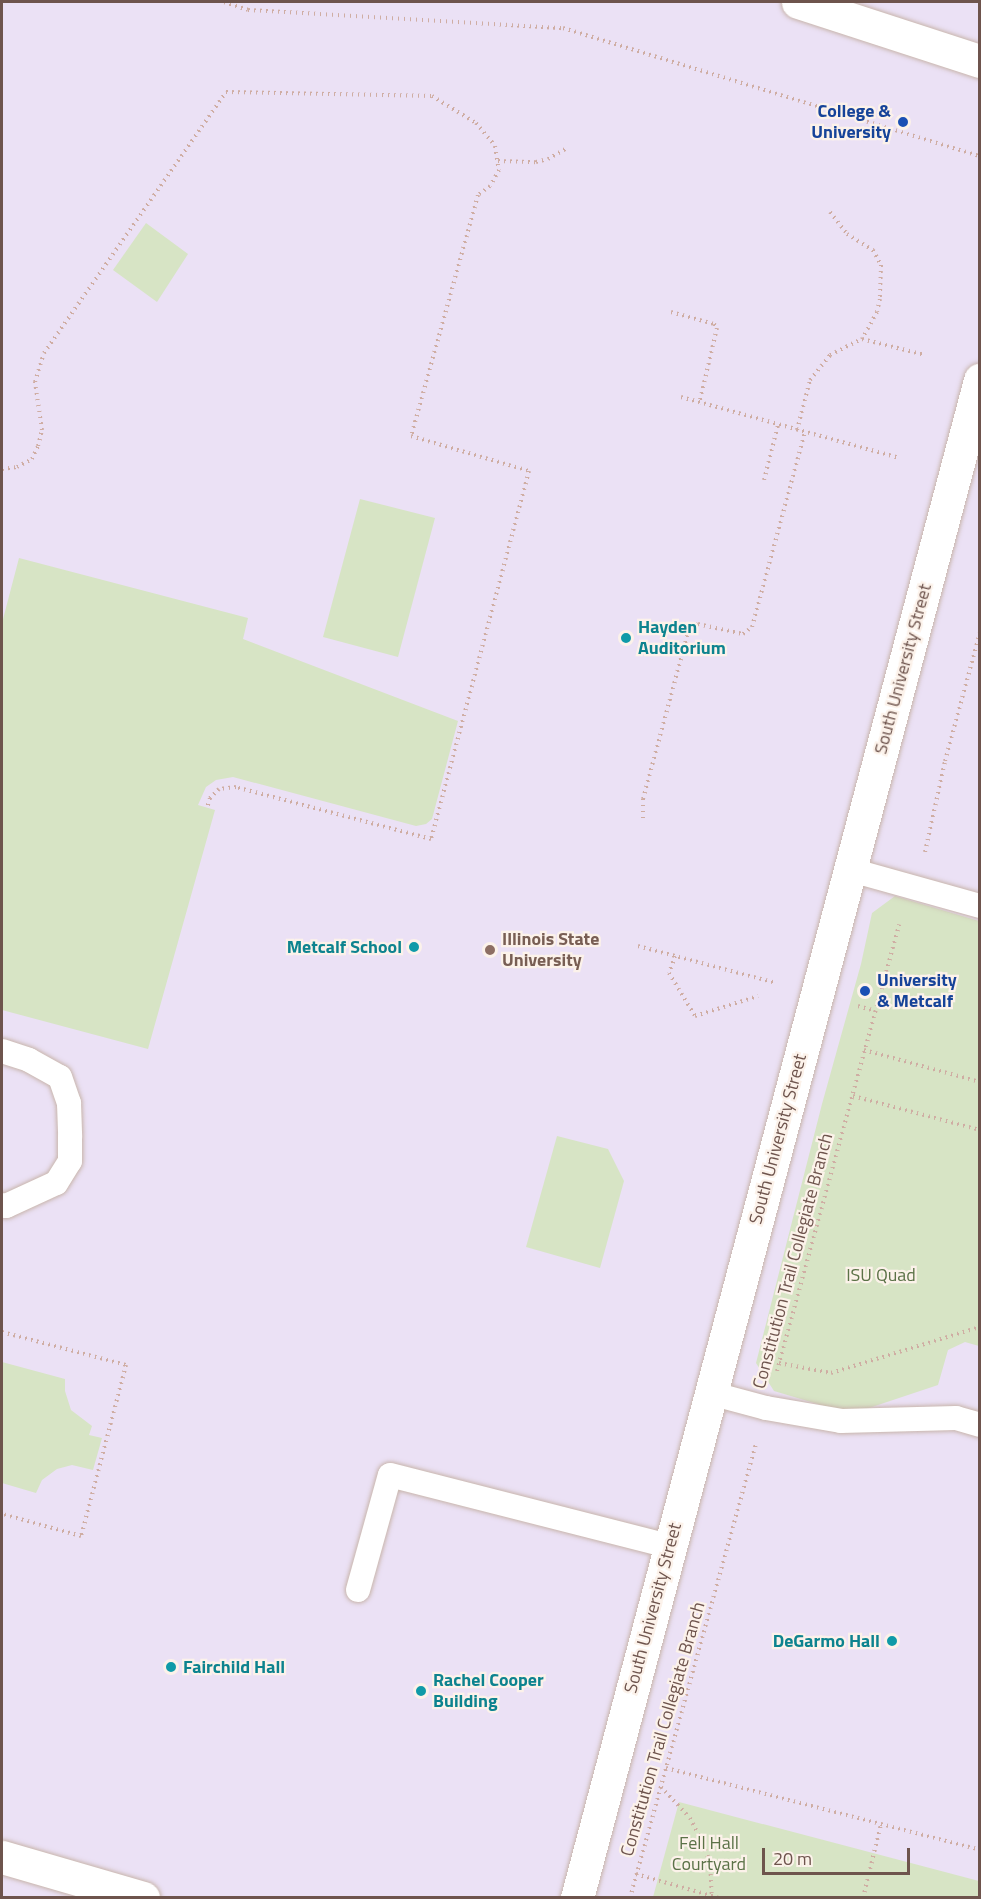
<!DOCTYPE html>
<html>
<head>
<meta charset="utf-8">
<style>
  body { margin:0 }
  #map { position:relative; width:981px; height:1899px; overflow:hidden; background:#f9eee4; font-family:"Titillium Web",sans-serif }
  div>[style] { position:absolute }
  .education>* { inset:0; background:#ebe1f5 }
  .green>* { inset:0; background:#d7e4c5 }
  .path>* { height:4px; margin-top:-2px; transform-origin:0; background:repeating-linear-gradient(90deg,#cfada3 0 1.5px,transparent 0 6px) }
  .roads { filter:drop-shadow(0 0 2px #c8b5ac) drop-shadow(0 0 2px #c8b5ac) }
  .lane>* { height:24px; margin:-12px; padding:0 12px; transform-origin:12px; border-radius:12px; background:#fff }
  .street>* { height:33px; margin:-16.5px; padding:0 16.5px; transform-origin:16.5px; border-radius:16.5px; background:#fff }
  .secondary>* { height:33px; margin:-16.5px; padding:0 16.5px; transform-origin:16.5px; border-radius:16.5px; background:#fff }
  .dots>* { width:16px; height:16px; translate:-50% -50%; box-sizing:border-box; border:3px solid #fcf2ea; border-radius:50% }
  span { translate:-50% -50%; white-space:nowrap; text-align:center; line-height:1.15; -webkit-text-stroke:4.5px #fcf2ea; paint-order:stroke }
  .transit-label { font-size:18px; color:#164399; font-weight:700 }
  .right { translate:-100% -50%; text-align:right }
  .left { translate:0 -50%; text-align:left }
  .culture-label { font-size:18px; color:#0d838f; font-weight:700 }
  .street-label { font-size:18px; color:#6e544d }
  .education-label { font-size:18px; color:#785e54; font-weight:700 }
  .park-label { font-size:18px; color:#5b7247 }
  .frame { position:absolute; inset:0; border:3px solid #6e544d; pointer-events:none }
  .scale { position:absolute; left:762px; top:1848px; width:148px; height:27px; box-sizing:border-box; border:3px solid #6e544d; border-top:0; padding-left:8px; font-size:18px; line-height:21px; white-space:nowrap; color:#6e544d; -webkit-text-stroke:4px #fcf2ea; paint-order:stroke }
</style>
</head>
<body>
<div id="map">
  <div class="education">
    <div style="clip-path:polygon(2px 2px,979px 2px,979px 1897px,2px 1897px)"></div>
  </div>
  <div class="green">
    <div style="clip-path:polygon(146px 223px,188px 254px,157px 302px,113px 270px)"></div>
    <div style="clip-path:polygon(360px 499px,435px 518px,398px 657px,323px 637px)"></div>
    <div style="clip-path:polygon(19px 558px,248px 618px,243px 639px,458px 721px,432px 819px,426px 824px,416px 826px,233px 777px,216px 780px,206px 787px,198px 805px,215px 810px,148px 1049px,2px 1010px,2px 623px)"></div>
    <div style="clip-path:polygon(895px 896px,979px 921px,979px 1346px,965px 1342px,948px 1350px,938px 1385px,851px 1414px,774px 1391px,756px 1363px,822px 1104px,861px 964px,872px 913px)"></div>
    <div style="clip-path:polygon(557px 1136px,608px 1149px,624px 1181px,600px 1268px,526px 1247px)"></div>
    <div style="clip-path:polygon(2px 1362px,65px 1379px,65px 1391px,71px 1410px,92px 1426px,89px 1435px,102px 1438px,93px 1470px,72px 1465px,57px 1469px,42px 1480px,36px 1493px,2px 1483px)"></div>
    <div style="clip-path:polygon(679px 1802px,979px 1881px,979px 1897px,653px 1897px)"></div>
  </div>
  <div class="path">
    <div style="left:224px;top:2px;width:25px;rotate:18deg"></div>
    <div style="left:248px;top:10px;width:316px;rotate:3.3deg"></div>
    <div style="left:563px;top:28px;width:436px;rotate:17.1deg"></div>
    <div style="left:498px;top:161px;width:38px;rotate:2deg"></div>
    <div style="left:536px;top:162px;width:12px;rotate:-14deg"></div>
    <div style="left:548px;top:159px;width:22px;rotate:-30deg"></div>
    <div style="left:830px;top:212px;width:28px;rotate:52deg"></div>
    <div style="left:847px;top:234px;width:31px;rotate:32deg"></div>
    <div style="left:873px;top:250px;width:17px;rotate:62deg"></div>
    <div style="left:881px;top:265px;width:34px;rotate:92deg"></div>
    <div style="left:880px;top:299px;width:13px;rotate:103deg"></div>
    <div style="left:877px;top:312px;width:31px;rotate:119deg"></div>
    <div style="left:671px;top:312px;width:45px;rotate:15.6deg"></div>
    <div style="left:714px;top:324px;width:5px;rotate:53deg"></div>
    <div style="left:717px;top:328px;width:78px;rotate:103.3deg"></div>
    <div style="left:681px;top:397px;width:226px;rotate:15.6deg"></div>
    <div style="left:797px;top:430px;width:52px;rotate:-75.4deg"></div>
    <div style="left:810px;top:380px;width:32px;rotate:-51deg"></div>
    <div style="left:830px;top:355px;width:36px;rotate:-27deg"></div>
    <div style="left:862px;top:339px;width:65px;rotate:14.3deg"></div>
    <div style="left:2px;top:469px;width:15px;rotate:-8deg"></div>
    <div style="left:17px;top:467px;width:17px;rotate:-28deg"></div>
    <div style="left:32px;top:459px;width:14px;rotate:-65deg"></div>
    <div style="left:38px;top:446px;width:16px;rotate:-76deg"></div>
    <div style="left:42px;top:430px;width:49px;rotate:-98.3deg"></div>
    <div style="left:35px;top:382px;width:30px;rotate:-73deg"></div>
    <div style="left:44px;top:353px;width:318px;rotate:-55.1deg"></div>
    <div style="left:226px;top:92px;width:206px;rotate:1.1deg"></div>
    <div style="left:432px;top:96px;width:52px;rotate:31.5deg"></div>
    <div style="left:476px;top:123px;width:30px;rotate:50deg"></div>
    <div style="left:495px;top:146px;width:24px;rotate:81deg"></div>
    <div style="left:499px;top:170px;width:18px;rotate:119deg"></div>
    <div style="left:490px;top:186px;width:15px;rotate:143deg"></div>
    <div style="left:478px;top:195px;width:250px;rotate:105.5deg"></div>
    <div style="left:411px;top:436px;width:123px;rotate:16.5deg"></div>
    <div style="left:529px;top:471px;width:381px;rotate:104.9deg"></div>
    <div style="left:431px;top:839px;width:202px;rotate:-165.1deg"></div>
    <div style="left:236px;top:787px;width:17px;rotate:173deg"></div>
    <div style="left:219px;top:789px;width:13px;rotate:135deg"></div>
    <div style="left:210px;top:798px;width:10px;rotate:107deg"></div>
    <div style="left:764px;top:480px;width:57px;rotate:-75.7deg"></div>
    <div style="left:643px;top:818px;width:19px;rotate:-90deg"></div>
    <div style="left:643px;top:799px;width:173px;rotate:-74.9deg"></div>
    <div style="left:688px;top:632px;width:13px;rotate:-39deg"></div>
    <div style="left:698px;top:624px;width:46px;rotate:12.5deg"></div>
    <div style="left:743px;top:634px;width:11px;rotate:-38deg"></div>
    <div style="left:752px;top:627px;width:202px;rotate:-74.8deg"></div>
    <div style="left:925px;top:852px;width:93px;rotate:-77.6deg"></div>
    <div style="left:945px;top:761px;width:134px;rotate:-74.8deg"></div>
    <div style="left:638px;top:946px;width:143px;rotate:15deg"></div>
    <div style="left:675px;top:956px;width:18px;rotate:109deg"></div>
    <div style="left:669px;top:973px;width:50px;rotate:58.8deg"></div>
    <div style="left:695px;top:1016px;width:66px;rotate:-17.6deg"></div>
    <div style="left:858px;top:1006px;width:18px;rotate:16deg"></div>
    <div style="left:864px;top:1050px;width:120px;rotate:15.4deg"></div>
    <div style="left:853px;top:1096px;width:131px;rotate:15deg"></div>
    <div style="left:2px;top:1332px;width:128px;rotate:14.9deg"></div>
    <div style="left:126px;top:1365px;width:177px;rotate:104.7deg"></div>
    <div style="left:81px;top:1536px;width:82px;rotate:-164.4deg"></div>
    <div style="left:779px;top:1363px;width:53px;rotate:10.9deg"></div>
    <div style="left:831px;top:1373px;width:156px;rotate:-17.2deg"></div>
    <div style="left:777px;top:1371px;width:463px;rotate:-74.7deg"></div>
    <div style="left:666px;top:1768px;width:325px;rotate:14.6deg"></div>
    <div style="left:661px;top:1787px;width:42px;rotate:46.9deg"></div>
    <div style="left:690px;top:1818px;width:29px;rotate:63deg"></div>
    <div style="left:703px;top:1844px;width:19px;rotate:69deg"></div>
    <div style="left:710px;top:1862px;width:34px;rotate:87deg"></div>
    <div style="left:636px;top:1874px;width:86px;rotate:16.1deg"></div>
    <div style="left:630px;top:1898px;width:470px;rotate:-74.5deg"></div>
    <div style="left:863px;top:1898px;width:76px;rotate:-76.3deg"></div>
  </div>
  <div class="roads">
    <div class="lane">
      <div style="left:851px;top:870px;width:134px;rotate:15.6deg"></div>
      <div style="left:2px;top:1051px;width:28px;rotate:18deg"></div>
      <div style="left:29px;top:1060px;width:35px;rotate:29deg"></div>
      <div style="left:60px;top:1077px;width:28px;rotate:71deg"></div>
      <div style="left:69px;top:1103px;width:34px;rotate:88deg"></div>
      <div style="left:70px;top:1137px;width:24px;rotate:90deg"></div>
      <div style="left:70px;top:1161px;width:26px;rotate:122deg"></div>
      <div style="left:56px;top:1183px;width:55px;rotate:155.3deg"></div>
      <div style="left:6px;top:1206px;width:4px;rotate:-166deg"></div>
      <div style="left:710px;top:1393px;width:58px;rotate:15deg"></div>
      <div style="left:766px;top:1408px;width:76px;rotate:9.8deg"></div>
      <div style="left:841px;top:1421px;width:115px;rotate:-1.5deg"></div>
      <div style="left:956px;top:1418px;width:25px;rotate:16deg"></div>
      <div style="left:358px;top:1590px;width:119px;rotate:-74.5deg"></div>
      <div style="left:390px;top:1475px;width:288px;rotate:14.3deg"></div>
    </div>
    <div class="street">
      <div style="left:2px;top:1857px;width:147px;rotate:16.2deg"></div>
    </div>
    <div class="secondary">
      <div style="left:798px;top:2px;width:191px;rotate:18deg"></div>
      <div style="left:577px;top:1898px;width:1571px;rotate:-75.13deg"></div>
    </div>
  </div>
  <div class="dots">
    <div style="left:903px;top:122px;background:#1a4fb4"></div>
    <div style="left:626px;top:638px;background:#0f9aa8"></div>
    <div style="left:414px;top:947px;background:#0f9aa8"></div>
    <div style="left:490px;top:950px;background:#8d6e63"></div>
    <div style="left:865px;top:991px;background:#1a4fb4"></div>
    <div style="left:892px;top:1641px;background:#0f9aa8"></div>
    <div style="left:171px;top:1667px;background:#0f9aa8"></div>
    <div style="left:421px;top:1691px;background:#0f9aa8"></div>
  </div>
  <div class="transit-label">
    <span class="right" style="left:891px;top:122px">College &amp;<br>University</span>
    <span class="left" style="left:877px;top:991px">University<br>&amp; Metcalf</span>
  </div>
  <div class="culture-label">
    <span class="left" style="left:638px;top:638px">Hayden<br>Auditorium</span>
    <span class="right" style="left:402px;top:947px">Metcalf School</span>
    <span class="right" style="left:880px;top:1641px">DeGarmo Hall</span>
    <span class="left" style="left:183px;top:1667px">Fairchild Hall</span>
    <span class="left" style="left:433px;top:1691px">Rachel Cooper<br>Building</span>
  </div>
  <div class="street-label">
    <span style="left:903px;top:669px;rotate:-75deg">South University Street</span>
    <span style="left:778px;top:1139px;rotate:-75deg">South University Street</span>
    <span style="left:793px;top:1261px;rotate:-75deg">Constitution Trail Collegiate Branch</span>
    <span style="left:653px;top:1608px;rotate:-75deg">South University Street</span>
    <span style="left:663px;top:1729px;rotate:-74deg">Constitution Trail Collegiate Branch</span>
  </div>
  <div class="education-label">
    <span class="left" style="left:502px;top:950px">Illinois State<br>University</span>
  </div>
  <div class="park-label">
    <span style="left:881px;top:1275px">ISU Quad</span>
    <span style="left:709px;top:1854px">Fell Hall<br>Courtyard</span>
  </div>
  <div class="frame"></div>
  <div class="scale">20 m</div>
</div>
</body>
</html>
